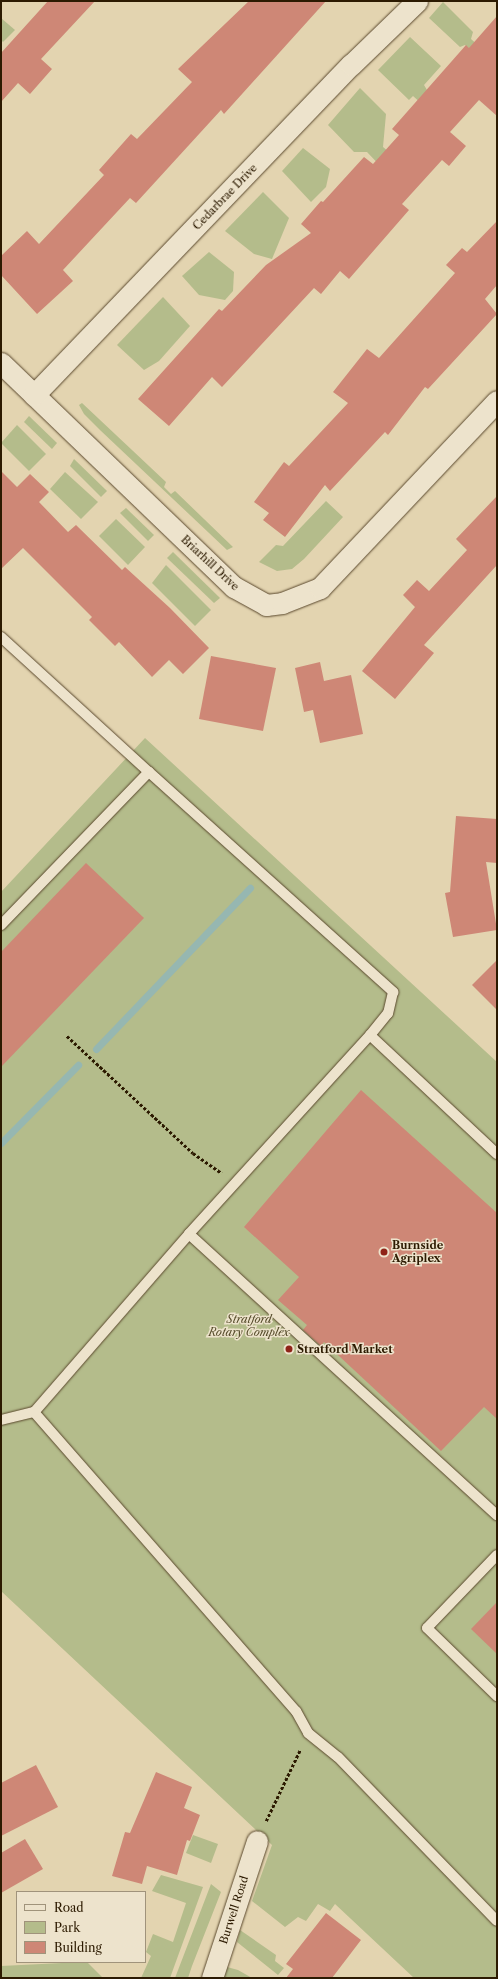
<!DOCTYPE html>
<html>
<head>
<meta charset="utf-8">
<style>
  body { margin:0 }
  #map { position:relative; width:498px; height:1979px; overflow:hidden; background:#e3d4b0; font-family:"Libre Caslon Text",serif }
  div>[style] { position:absolute }
  .green>* { inset:0; background:#b4bc8b }
  .stream>* { height:7px; margin:-3.5px; padding:0 3.5px; transform-origin:3.5px; border-radius:3.5px; background:#96b7b1 }
  .building>* { inset:0; background:#ce8776 }
  .path>* { height:2.5px; margin-top:-1.25px; transform-origin:0; background:repeating-linear-gradient(90deg,#2c1a01 0 3px,transparent 0 5px) }
  .roads { filter:drop-shadow(0 0 1px #5a482d) drop-shadow(0 0 1px #5a482d) }
  .service>* { height:10px; margin:-5px; padding:0 5px; transform-origin:5px; border-radius:5px; background:#ede3cc }
  .minor>* { height:21px; margin:-10.5px; padding:0 10.5px; transform-origin:10.5px; border-radius:10.5px; background:#ede3cc }
  .dots>* { width:11px; height:11px; translate:-50% -50%; box-sizing:border-box; border:2px solid #ede3cc; border-radius:50% }
  span { translate:-50% -50%; white-space:nowrap; text-align:center; line-height:1.15; -webkit-text-stroke:3px #ede3cc; paint-order:stroke }
  .street-label { font-size:11px; color:#2c1a01 }
  .poi-label { font-size:11px; color:#2c1a01; font-weight:700 }
  .left { translate:0 -50%; text-align:left }
  .park-label { font-size:11px; color:#554b2a; font-style:italic }
  .frame { position:absolute; inset:0; border:2px solid #2c1a01; pointer-events:none }
  .legend { position:absolute; left:16px; top:1891px; width:130px; height:72px; box-sizing:border-box; background:#ede3cc; border:1px solid #a0937b; margin:0; padding:5px 7px; list-style:none; font-size:12px; color:#2c1a01 }
  .legend li { display:flex; align-items:center; gap:8px; height:20px }
  .legend b { width:20px; border:1px solid #a0937b }
</style>
</head>
<body>
<div id="map">
  <div class="green">
    <div style="clip-path:polygon(443px 2px,473px 32px,471px 39px,489px 55px,484px 61px,465px 45px,460px 47px,429px 18px)"></div>
    <div style="clip-path:polygon(1px 18px,15px 30px,3px 42px,1px 40px)"></div>
    <div style="clip-path:polygon(410px 37px,441px 66px,424px 85px,451px 130px,413px 96px,409px 100px,378px 70px)"></div>
    <div style="clip-path:polygon(360px 88px,386px 114px,383px 147px,419px 177px,387px 173px,367px 152px,354px 152px,328px 125px)"></div>
    <div style="clip-path:polygon(303px 148px,330px 169px,326px 187px,311px 202px,282px 171px)"></div>
    <div style="clip-path:polygon(263px 192px,289px 218px,272px 259px,254px 254px,225px 231px)"></div>
    <div style="clip-path:polygon(209px 252px,234px 272px,233px 291px,225px 300px,199px 295px,182px 276px)"></div>
    <div style="clip-path:polygon(163px 297px,190px 326px,159px 361px,144px 370px,117px 345px)"></div>
    <div style="clip-path:polygon(82px 403px,166px 482px,164px 487px,171px 494px,175px 491px,233px 547px,227px 550px,100px 430px,84px 414px,79px 405px)"></div>
    <div style="clip-path:polygon(29px 416px,57px 443px,52px 449px,24px 422px)"></div>
    <div style="clip-path:polygon(17px 425px,46px 454px,29px 471px,1px 443px)"></div>
    <div style="clip-path:polygon(74px 459px,107px 491px,101px 497px,70px 466px)"></div>
    <div style="clip-path:polygon(65px 472px,98px 502px,81px 519px,50px 489px)"></div>
    <div style="clip-path:polygon(326px 501px,343px 517px,304px 559px,292px 569px,277px 571px,259px 562px,276px 545px,283px 546px)"></div>
    <div style="clip-path:polygon(126px 508px,154px 535px,148px 541px,120px 513px)"></div>
    <div style="clip-path:polygon(116px 519px,145px 547px,128px 565px,99px 536px)"></div>
    <div style="clip-path:polygon(173px 552px,220px 598px,214px 603px,167px 558px)"></div>
    <div style="clip-path:polygon(166px 565px,211px 610px,195px 626px,152px 583px)"></div>
    <div style="clip-path:polygon(145px 738px,497px 1062px,497px 1978px,414px 1978px,335px 1904px,330px 1911px,318px 1904px,306px 1921px,298px 1917px,285px 1927px,252px 1901px,272px 1845px,1px 1591px,1px 892px)"></div>
    <div style="clip-path:polygon(193px 1835px,218px 1844px,211px 1863px,186px 1853px)"></div>
    <div style="clip-path:polygon(161px 1875px,203px 1887px,170px 1978px,141px 1978px,151px 1956px,146px 1952px,153px 1934px,173px 1942px,186px 1903px,152px 1891px)"></div>
    <div style="clip-path:polygon(211px 1884px,221px 1892px,192px 1966px,188px 1978px,175px 1978px)"></div>
    <div style="clip-path:polygon(240px 1930px,276px 1955px,275px 1961px,284px 1968px,278px 1975px,237px 1942px)"></div>
    <div style="clip-path:polygon(62px 1963px,88px 1963px,103px 1978px,1px 1978px,1px 1966px)"></div>
    <div style="clip-path:polygon(227px 1967px,238px 1970px,252px 1978px,223px 1978px)"></div>
  </div>
  <div class="stream">
    <div style="left:96px;top:1049px;width:223px;rotate:-46.3deg"></div>
    <div style="left:1px;top:1143px;width:110px;rotate:-45.4deg"></div>
  </div>
  <div class="building">
    <div style="clip-path:polygon(48px 1px,95px 1px,41px 59px,52px 69px,30px 94px,18px 83px,1px 102px,1px 53px)"></div>
    <div style="clip-path:polygon(249px 1px,326px 1px,224px 114px,221px 110px,136px 203px,130px 198px,63px 270px,73px 281px,37px 314px,1px 275px,1px 256px,27px 231px,39px 244px,104px 175px,99px 170px,131px 134px,137px 139px,192px 82px,178px 69px)"></div>
    <div style="clip-path:polygon(497px 16px,497px 116px,479px 100px,450px 132px,466px 146px,449px 166px,442px 160px,402px 204px,409px 210px,349px 279px,340px 271px,321px 294px,314px 288px,222px 387px,212px 377px,169px 426px,138px 399px,219px 309px,222px 311px,266px 265px,311px 233px,301px 224px,321px 201px,323px 202px,364px 157px,373px 164px,399px 135px,392px 129px,466px 45px,469px 48px)"></div>
    <div style="clip-path:polygon(497px 221px,497px 285px,485px 299px,497px 314px,428px 389px,425px 387px,388px 435px,385px 432px,330px 491px,325px 485px,285px 537px,263px 520px,269px 513px,254px 502px,284px 462px,289px 466px,348px 403px,333px 392px,367px 349px,379px 358px,455px 273px,446px 265px,462px 248px,467px 252px)"></div>
    <div style="clip-path:polygon(1px 471px,17px 487px,30px 474px,49px 492px,39px 502px,68px 532px,76px 525px,122px 570px,125px 567px,170px 608px,209px 648px,183px 674px,169px 660px,152px 677px,119px 642px,115px 646px,89px 620px,92px 617px,23px 548px,1px 569px)"></div>
    <div style="clip-path:polygon(497px 496px,497px 565px,424px 645px,434px 653px,395px 699px,362px 671px,415px 607px,403px 595px,417px 580px,429px 591px,467px 550px,456px 539px)"></div>
    <div style="clip-path:polygon(211px 656px,276px 668px,263px 731px,199px 719px)"></div>
    <div style="clip-path:polygon(320px 662px,324px 681px,351px 675px,363px 734px,320px 743px,313px 710px,304px 712px,295px 668px)"></div>
    <div style="clip-path:polygon(456px 816px,497px 819px,497px 863px,486px 862px,497px 930px,453px 937px,445px 893px,450px 892px)"></div>
    <div style="clip-path:polygon(86px 863px,144px 918px,1px 1067px,1px 952px)"></div>
    <div style="clip-path:polygon(497px 960px,497px 1010px,472px 985px)"></div>
    <div style="clip-path:polygon(361px 1090px,497px 1213px,497px 1419px,484px 1407px,441px 1451px,324px 1342px,321px 1346px,303px 1330px,307px 1325px,278px 1300px,299px 1277px,244px 1227px)"></div>
    <div style="clip-path:polygon(497px 1602px,497px 1654px,471px 1629px)"></div>
    <div style="clip-path:polygon(36px 1765px,58px 1807px,1px 1836px,1px 1783px)"></div>
    <div style="clip-path:polygon(156px 1772px,192px 1787px,184px 1808px,200px 1815px,190px 1841px,187px 1840px,177px 1875px,147px 1866px,142px 1884px,112px 1876px,125px 1832px,130px 1833px)"></div>
    <div style="clip-path:polygon(25px 1839px,43px 1869px,1px 1893px,1px 1853px)"></div>
    <div style="clip-path:polygon(326px 1913px,361px 1940px,332px 1978px,286px 1978px,293px 1969px,286px 1964px)"></div>
  </div>
  <div class="path">
    <div style="left:67px;top:1036px;width:172px;rotate:42.9deg"></div>
    <div style="left:193px;top:1153px;width:35px;rotate:35deg"></div>
    <div style="left:266px;top:1821px;width:79px;rotate:-64.4deg"></div>
  </div>
  <div class="roads">
    <div class="service">
      <div style="left:1px;top:637px;width:200px;rotate:42.4deg"></div>
      <div style="left:1px;top:925px;width:213px;rotate:-46deg"></div>
      <div style="left:149px;top:772px;width:329px;rotate:42deg"></div>
      <div style="left:393px;top:992px;width:22px;rotate:103deg"></div>
      <div style="left:388px;top:1013px;width:28px;rotate:129deg"></div>
      <div style="left:497px;top:1154px;width:174px;rotate:-136.9deg"></div>
      <div style="left:370px;top:1035px;width:269px;rotate:132.3deg"></div>
      <div style="left:189px;top:1234px;width:417px;rotate:42.4deg"></div>
      <div style="left:189px;top:1234px;width:236px;rotate:131deg"></div>
      <div style="left:34px;top:1412px;width:398px;rotate:48.8deg"></div>
      <div style="left:296px;top:1711px;width:25px;rotate:61deg"></div>
      <div style="left:308px;top:1733px;width:38px;rotate:39deg"></div>
      <div style="left:338px;top:1757px;width:228px;rotate:45.9deg"></div>
      <div style="left:1px;top:1420px;width:34px;rotate:-14deg"></div>
      <div style="left:497px;top:1555px;width:101px;rotate:133.8deg"></div>
      <div style="left:427px;top:1628px;width:98px;rotate:44.2deg"></div>
    </div>
    <div class="minor">
      <div style="left:1px;top:363px;width:323px;rotate:43.9deg"></div>
      <div style="left:234px;top:587px;width:37px;rotate:29deg"></div>
      <div style="left:266px;top:605px;width:16px;rotate:-7deg"></div>
      <div style="left:282px;top:603px;width:41px;rotate:-21.5deg"></div>
      <div style="left:320px;top:588px;width:257px;rotate:-46.6deg"></div>
      <div style="left:34px;top:395px;width:458px;rotate:-46.2deg"></div>
      <div style="left:351px;top:65px;width:92px;rotate:-44.1deg"></div>
      <div style="left:212px;top:1978px;width:144px;rotate:-71.8deg"></div>
    </div>
  </div>
  <div class="dots">
    <div style="left:384px;top:1252px;background:#8f2418"></div>
    <div style="left:289px;top:1349px;background:#8f2418"></div>
  </div>
  <div class="street-label">
    <span style="left:225px;top:197px;rotate:-46deg">Cedarbrae Drive</span>
    <span style="left:210px;top:563px;rotate:43deg">Briarhill Drive</span>
    <span style="left:234px;top:1910px;rotate:-72deg">Burwell Road</span>
  </div>
  <div class="poi-label">
    <span class="left" style="left:392px;top:1252px">Burnside<br>Agriplex</span>
    <span class="left" style="left:297px;top:1349px">Stratford Market</span>
  </div>
  <div class="park-label">
    <span style="left:249px;top:1326px">Stratford<br>Rotary Complex</span>
  </div>
  <div class="frame"></div>
  <ul class="legend">
  <li><b style="height:5px;background:#ede3cc"></b>Road</li>
  <li><b style="height:11px;background:#b4bc8b"></b>Park</li>
  <li><b style="height:11px;background:#ce8776"></b>Building</li>
  </ul>
</div>
</body>
</html>
